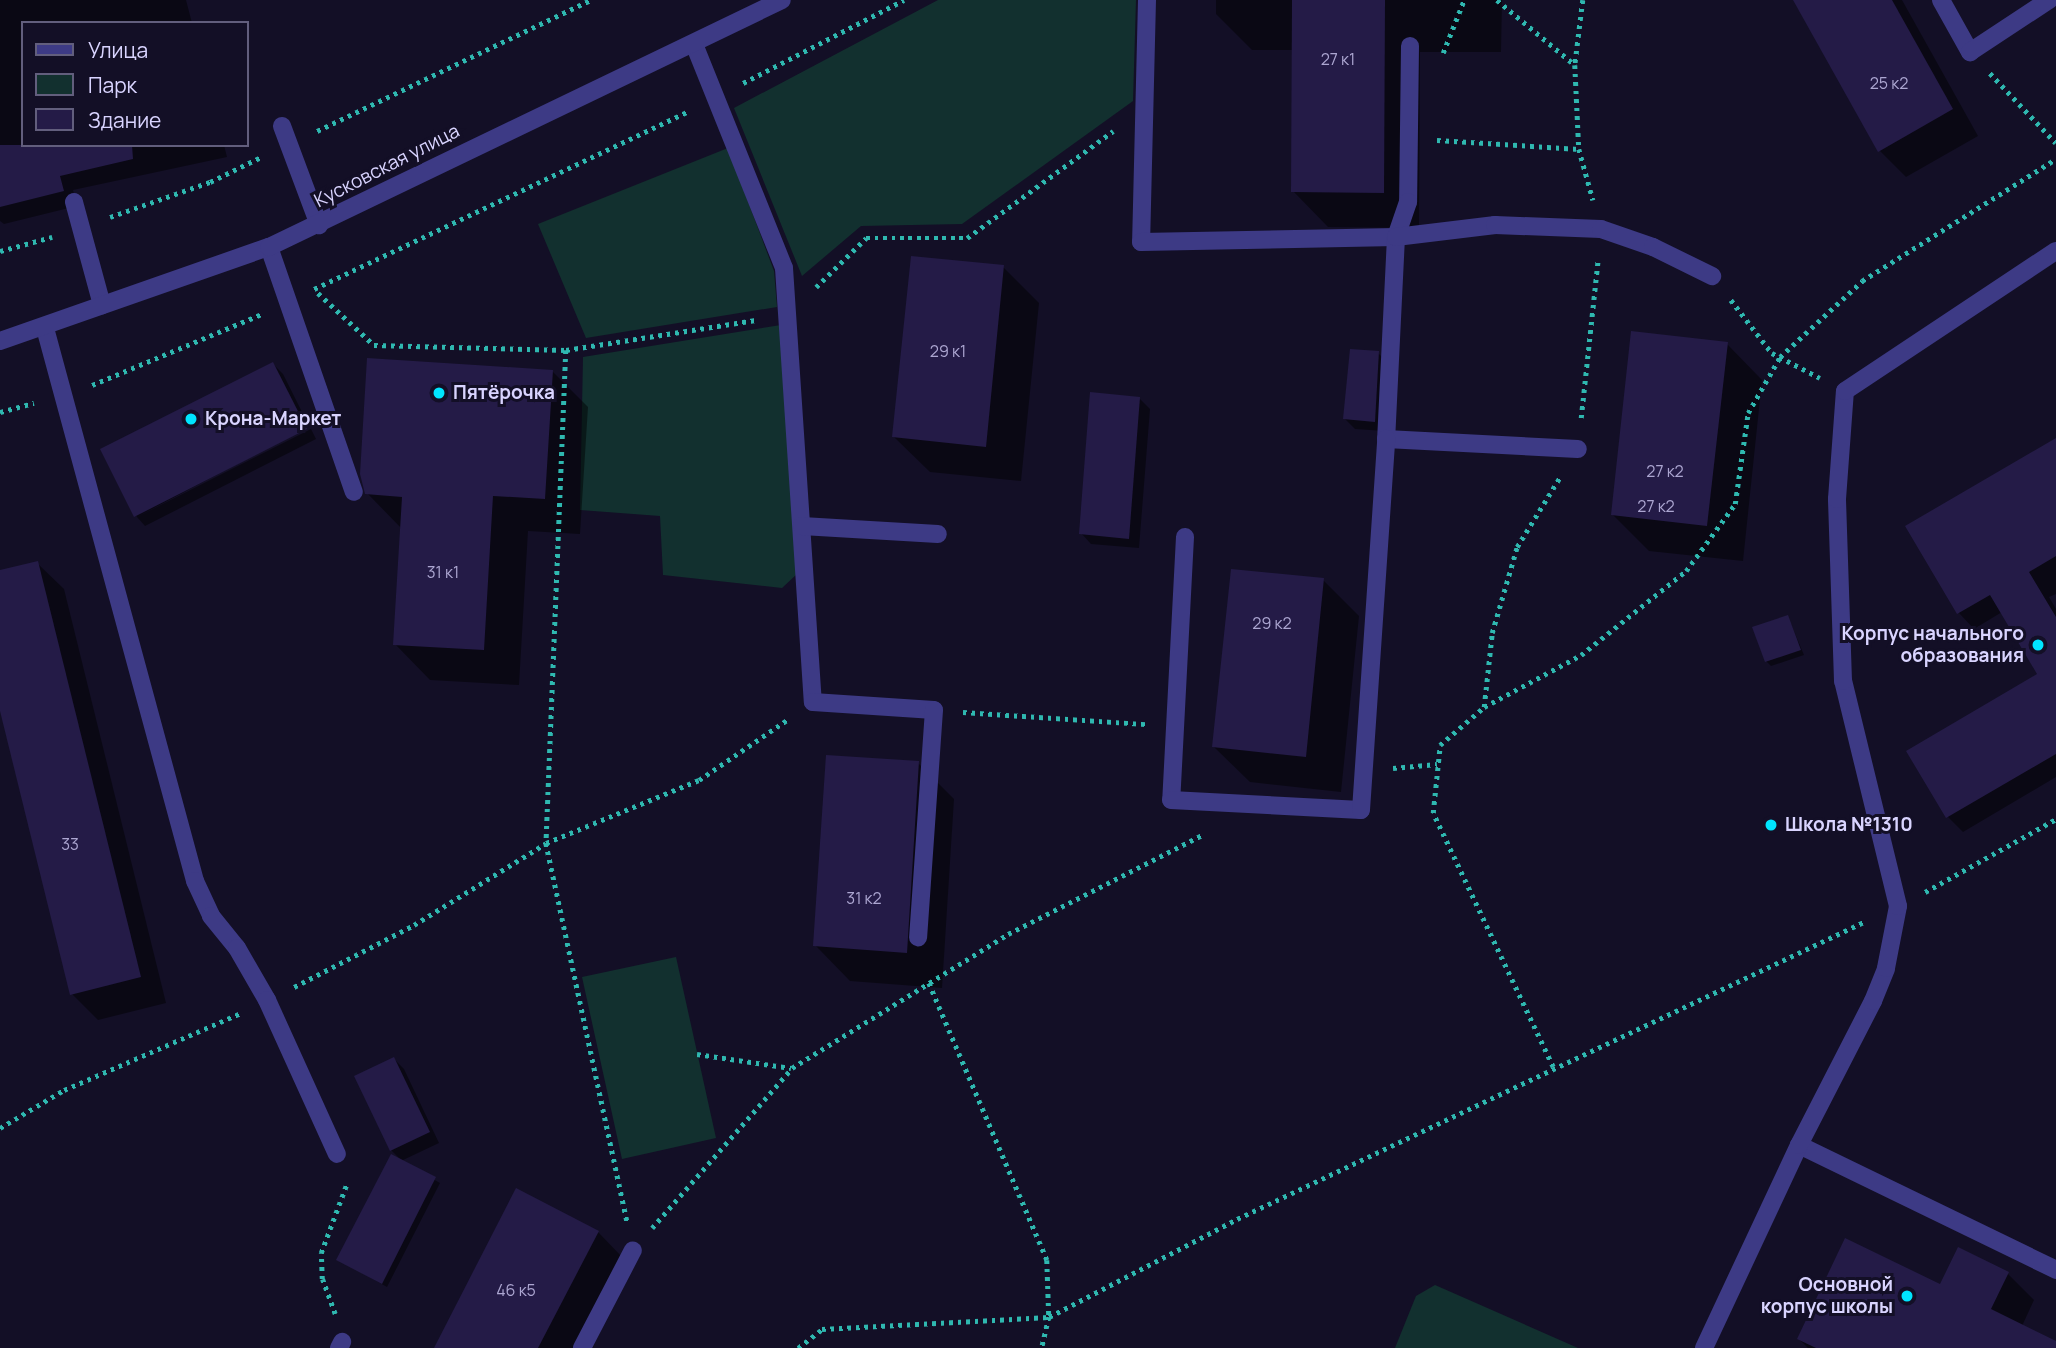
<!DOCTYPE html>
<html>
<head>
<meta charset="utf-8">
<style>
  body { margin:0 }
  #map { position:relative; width:2056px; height:1348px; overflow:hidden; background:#130f26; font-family:Manrope,sans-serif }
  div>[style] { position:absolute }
  .green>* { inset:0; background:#12302f }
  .shadow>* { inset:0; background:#0007 }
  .building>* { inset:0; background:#241b47 }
  .path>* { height:4.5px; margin-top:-2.25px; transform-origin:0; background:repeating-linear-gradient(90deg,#2fb8b0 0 3.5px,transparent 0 8.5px) }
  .minor>* { height:18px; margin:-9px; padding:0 9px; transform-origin:9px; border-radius:9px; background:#3d3a85 }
  .dots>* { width:19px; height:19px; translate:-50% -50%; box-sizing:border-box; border:4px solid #130f26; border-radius:50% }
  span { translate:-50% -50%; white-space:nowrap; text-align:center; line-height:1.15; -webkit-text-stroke:6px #130f26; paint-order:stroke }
  .number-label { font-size:16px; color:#aca6d1 }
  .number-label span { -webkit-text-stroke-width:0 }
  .street-label { font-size:19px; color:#d9d4ff }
  .poi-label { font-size:19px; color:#d9d4ff; font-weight:700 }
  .left { translate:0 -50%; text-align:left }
  .right { translate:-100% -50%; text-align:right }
  .legend { position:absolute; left:21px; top:21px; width:228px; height:126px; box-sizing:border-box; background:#130f26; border:2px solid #625e7d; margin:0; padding:9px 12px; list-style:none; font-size:21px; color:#d9d4ff }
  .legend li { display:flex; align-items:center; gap:14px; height:35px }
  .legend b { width:35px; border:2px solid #625e7d }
</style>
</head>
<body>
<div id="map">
  <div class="green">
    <div style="clip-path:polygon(938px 0,1136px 0,1133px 101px,962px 224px,861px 226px,802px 276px,734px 108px)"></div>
    <div style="clip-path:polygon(728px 148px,774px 271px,777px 307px,586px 338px,538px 224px)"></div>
    <div style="clip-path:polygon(781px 325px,797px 574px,782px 588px,663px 575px,660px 516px,580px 510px,583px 357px)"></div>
    <div style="clip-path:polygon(676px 957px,716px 1138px,622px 1159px,582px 977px)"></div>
    <div style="clip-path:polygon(1435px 1285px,1578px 1348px,1395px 1348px,1416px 1296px)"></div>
  </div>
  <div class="shadow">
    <div style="clip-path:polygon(0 0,186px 0,192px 23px,23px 23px,23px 145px,224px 145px,227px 157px,73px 190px,77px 206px,4px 224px,0 221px)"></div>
    <div style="clip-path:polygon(1216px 0,1502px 0,1501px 52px,1420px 52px,1419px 228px,1328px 227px,1293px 191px,1294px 50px,1252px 50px,1216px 14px)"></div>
    <div style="clip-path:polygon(1795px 0,1902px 0,1978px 136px,1906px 177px,1879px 150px)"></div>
    <div style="clip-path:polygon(1003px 267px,1039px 303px,1021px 481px,930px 472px,894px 437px)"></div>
    <div style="clip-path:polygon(1727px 344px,1762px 380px,1743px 561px,1649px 551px,1613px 515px)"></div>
    <div style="clip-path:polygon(1378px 353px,1388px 363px,1385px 431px,1355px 429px,1345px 419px)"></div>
    <div style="clip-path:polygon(273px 364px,283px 374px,309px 426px,137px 517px,102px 450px)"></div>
    <div style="clip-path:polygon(552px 371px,588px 407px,580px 534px,528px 531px,519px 685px,430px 680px,395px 644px,402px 529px,367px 493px)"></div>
    <div style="clip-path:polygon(1140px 399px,1150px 409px,1139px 548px,1091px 544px,1081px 533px)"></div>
    <div style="clip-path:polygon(311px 429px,316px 439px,145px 526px,137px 517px)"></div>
    <div style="clip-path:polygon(2056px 440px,2056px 594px,2049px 597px,2056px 609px,2056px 777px,1963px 832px,1948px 817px,1909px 752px,2039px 675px,2002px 612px,1974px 629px,1959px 613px,1908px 527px)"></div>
    <div style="clip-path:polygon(37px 563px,64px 589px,166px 1003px,98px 1020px,72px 994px,0 704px,0 572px)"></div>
    <div style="clip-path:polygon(1323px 580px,1359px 616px,1341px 792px,1250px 782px,1214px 747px)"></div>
    <div style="clip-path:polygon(1788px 617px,1804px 655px,1771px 666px,1766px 661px)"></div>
    <div style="clip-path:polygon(918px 763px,954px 799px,942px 988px,850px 981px,815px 945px)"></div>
    <div style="clip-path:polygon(394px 1059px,404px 1069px,439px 1143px,401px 1161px,440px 1183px,387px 1287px,339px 1260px,401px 1160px,391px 1150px,357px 1077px)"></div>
    <div style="clip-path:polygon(598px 1232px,624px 1259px,578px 1348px,436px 1348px)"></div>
    <div style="clip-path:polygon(2008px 1274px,2034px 1300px,2022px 1326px,2056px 1343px,2056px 1348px,1808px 1348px,1799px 1339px,1941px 1286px)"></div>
  </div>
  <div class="building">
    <div style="clip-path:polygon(1292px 0,1385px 0,1384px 193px,1291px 192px)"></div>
    <div style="clip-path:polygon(1793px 0,1892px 0,1953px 109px,1878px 152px)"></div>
    <div style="clip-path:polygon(0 145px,132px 145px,133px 159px,60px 176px,64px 191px,0 207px)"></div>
    <div style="clip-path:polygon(911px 256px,1004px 265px,986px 447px,892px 437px)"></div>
    <div style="clip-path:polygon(1631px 331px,1728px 342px,1707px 526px,1611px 515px)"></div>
    <div style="clip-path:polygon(1350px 349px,1379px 351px,1375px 422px,1343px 419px)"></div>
    <div style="clip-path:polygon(367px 358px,553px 370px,545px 499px,493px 496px,484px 650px,393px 645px,402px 497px,365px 494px,360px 474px)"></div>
    <div style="clip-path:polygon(273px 362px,307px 429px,134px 517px,100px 449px)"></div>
    <div style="clip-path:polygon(1090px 392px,1140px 397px,1129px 539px,1079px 534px)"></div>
    <div style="clip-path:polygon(2056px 438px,2056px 556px,2029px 572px,2056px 617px,2056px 754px,1946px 818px,1906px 751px,2037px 674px,1990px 595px,1957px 614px,1905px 526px)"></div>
    <div style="clip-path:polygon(38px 561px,141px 977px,70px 995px,0 711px,0 570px)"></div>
    <div style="clip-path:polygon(1231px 569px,1324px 578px,1306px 757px,1212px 747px)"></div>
    <div style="clip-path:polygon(1788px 615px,1801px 650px,1765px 662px,1752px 627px)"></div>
    <div style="clip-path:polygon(826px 755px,919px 761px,907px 953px,813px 946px)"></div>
    <div style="clip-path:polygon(394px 1057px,430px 1132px,390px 1151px,354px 1076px)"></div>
    <div style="clip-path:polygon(391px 1154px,436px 1177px,382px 1284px,336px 1260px)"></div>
    <div style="clip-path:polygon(516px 1188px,599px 1231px,538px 1348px,434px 1348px)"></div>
    <div style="clip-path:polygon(1845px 1238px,1940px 1284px,1958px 1247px,2009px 1272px,1991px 1309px,2056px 1341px,2056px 1348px,1816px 1348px,1797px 1339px)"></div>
  </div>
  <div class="path">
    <div style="left:1497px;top:0;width:102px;rotate:39.8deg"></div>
    <div style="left:1583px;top:0;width:65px;rotate:97deg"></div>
    <div style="left:1575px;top:65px;width:84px;rotate:87.3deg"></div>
    <div style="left:1579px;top:149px;width:53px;rotate:74.6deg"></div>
    <div style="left:1443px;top:53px;width:57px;rotate:-68.4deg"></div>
    <div style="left:1990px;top:73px;width:96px;rotate:46.7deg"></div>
    <div style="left:743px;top:83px;width:181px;rotate:-27.3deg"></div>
    <div style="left:317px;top:131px;width:304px;rotate:-25.6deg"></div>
    <div style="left:1437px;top:140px;width:142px;rotate:3.6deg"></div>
    <div style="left:110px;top:217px;width:106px;rotate:-19.3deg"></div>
    <div style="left:210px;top:182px;width:57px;rotate:-26.1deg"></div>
    <div style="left:0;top:251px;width:54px;rotate:-15.1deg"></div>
    <div style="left:816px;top:287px;width:70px;rotate:-44.4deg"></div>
    <div style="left:866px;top:238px;width:101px"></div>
    <div style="left:967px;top:238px;width:181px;rotate:-36.2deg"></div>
    <div style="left:314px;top:289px;width:415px;rotate:-25.4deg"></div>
    <div style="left:318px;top:293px;width:76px;rotate:42.9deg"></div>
    <div style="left:374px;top:345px;width:192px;rotate:1.5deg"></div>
    <div style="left:566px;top:350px;width:192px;rotate:-9deg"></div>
    <div style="left:1731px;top:300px;width:67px;rotate:52.3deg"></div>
    <div style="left:1772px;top:353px;width:54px;rotate:27.5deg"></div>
    <div style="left:566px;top:350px;width:493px;rotate:92.3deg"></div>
    <div style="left:546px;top:843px;width:388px;rotate:77.9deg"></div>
    <div style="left:92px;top:385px;width:184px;rotate:-22.7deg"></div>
    <div style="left:0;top:412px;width:35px;rotate:-15deg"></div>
    <div style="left:1581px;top:418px;width:159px;rotate:-83.9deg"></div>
    <div style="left:1484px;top:707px;width:110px;rotate:-28.2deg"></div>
    <div style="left:1581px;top:655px;width:134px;rotate:-38.7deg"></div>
    <div style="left:1686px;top:571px;width:83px;rotate:-53.8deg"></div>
    <div style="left:1735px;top:504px;width:92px;rotate:-81.9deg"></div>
    <div style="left:1748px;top:413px;width:64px;rotate:-60.3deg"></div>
    <div style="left:1780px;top:357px;width:112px;rotate:-42.8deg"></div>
    <div style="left:1862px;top:281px;width:229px;rotate:-32.2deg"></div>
    <div style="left:963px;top:712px;width:183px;rotate:3.8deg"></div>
    <div style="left:1393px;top:768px;width:44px;rotate:-5.2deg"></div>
    <div style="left:1925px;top:892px;width:150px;rotate:-29.1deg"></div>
    <div style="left:929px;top:983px;width:301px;rotate:66.9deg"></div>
    <div style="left:1047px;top:1260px;width:57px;rotate:88deg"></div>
    <div style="left:1049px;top:1317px;width:32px;rotate:103deg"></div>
    <div style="left:294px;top:987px;width:135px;rotate:-27.3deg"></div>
    <div style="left:414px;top:925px;width:155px;rotate:-31.8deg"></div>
    <div style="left:546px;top:843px;width:165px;rotate:-22.4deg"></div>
    <div style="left:699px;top:780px;width:110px;rotate:-34.3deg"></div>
    <div style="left:697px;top:1054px;width:95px;rotate:8.5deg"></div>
    <div style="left:1553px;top:1067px;width:281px;rotate:-115.3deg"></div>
    <div style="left:1433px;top:813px;width:68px;rotate:-84.1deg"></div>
    <div style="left:1440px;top:745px;width:58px;rotate:-40.8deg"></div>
    <div style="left:1484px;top:707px;width:74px;rotate:-83.8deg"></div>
    <div style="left:1492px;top:633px;width:90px;rotate:-73.8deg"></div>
    <div style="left:1517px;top:547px;width:82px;rotate:-58.4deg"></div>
    <div style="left:0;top:1128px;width:74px;rotate:-30.7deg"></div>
    <div style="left:64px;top:1090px;width:191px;rotate:-23.5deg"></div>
    <div style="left:652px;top:1228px;width:213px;rotate:-48.8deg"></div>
    <div style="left:792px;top:1068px;width:254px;rotate:-31.8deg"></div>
    <div style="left:1008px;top:934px;width:220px;rotate:-27deg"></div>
    <div style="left:335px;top:1314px;width:37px;rotate:-110deg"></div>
    <div style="left:322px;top:1279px;width:26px;rotate:-92deg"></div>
    <div style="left:321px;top:1253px;width:75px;rotate:-69.6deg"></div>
    <div style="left:798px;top:1348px;width:31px;rotate:-38deg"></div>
    <div style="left:822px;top:1329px;width:227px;rotate:-3deg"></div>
    <div style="left:1049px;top:1317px;width:212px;rotate:-27.5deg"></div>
    <div style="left:1237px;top:1219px;width:694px;rotate:-25.35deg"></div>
  </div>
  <div class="minor">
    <div style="left:1147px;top:0;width:242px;rotate:91.4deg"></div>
    <div style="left:1141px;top:242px;width:255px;rotate:-1.1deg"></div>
    <div style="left:1396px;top:237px;width:202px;rotate:92.8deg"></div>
    <div style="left:1386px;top:439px;width:192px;rotate:3deg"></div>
    <div style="left:1941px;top:0;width:60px;rotate:60.9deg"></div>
    <div style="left:1970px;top:52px;width:95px;rotate:-33.4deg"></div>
    <div style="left:694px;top:44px;width:241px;rotate:68.1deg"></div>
    <div style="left:784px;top:268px;width:435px;rotate:86.2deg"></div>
    <div style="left:813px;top:702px;width:121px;rotate:3.8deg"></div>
    <div style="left:934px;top:710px;width:228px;rotate:94deg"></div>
    <div style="left:1410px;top:46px;width:156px;rotate:90.7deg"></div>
    <div style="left:1408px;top:202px;width:37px;rotate:109deg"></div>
    <div style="left:1396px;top:237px;width:100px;rotate:-6.9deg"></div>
    <div style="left:1495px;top:225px;width:106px;rotate:2.2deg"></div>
    <div style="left:1601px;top:229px;width:55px;rotate:19.1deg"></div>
    <div style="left:1653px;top:247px;width:66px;rotate:26.2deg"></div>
    <div style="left:282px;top:126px;width:106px;rotate:69.5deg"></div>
    <div style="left:74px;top:202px;width:107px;rotate:74.8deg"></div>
    <div style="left:269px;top:247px;width:259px;rotate:70.9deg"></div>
    <div style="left:45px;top:328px;width:573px;rotate:74.82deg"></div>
    <div style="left:195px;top:881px;width:38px;rotate:65deg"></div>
    <div style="left:211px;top:916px;width:41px;rotate:50.9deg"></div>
    <div style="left:237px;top:948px;width:60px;rotate:60deg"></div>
    <div style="left:267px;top:1000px;width:169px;rotate:65.6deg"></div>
    <div style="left:0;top:341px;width:285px;rotate:-19.3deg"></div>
    <div style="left:269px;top:247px;width:569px;rotate:-25.71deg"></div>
    <div style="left:802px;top:526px;width:136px;rotate:3.4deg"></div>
    <div style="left:1185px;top:537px;width:263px;rotate:93deg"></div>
    <div style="left:1171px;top:800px;width:190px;rotate:3deg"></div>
    <div style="left:1361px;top:810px;width:372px;rotate:-86.1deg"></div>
    <div style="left:1799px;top:1145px;width:286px;rotate:25.9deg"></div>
    <div style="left:339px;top:1348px;width:7px;rotate:-63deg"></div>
    <div style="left:582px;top:1348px;width:110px;rotate:-62.5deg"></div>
    <div style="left:1704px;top:1348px;width:224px;rotate:-64.9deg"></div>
    <div style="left:1799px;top:1145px;width:162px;rotate:-62.8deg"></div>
    <div style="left:1873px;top:1001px;width:35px;rotate:-68deg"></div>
    <div style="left:1886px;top:968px;width:63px;rotate:-79deg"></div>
    <div style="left:1898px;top:906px;width:232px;rotate:-103.7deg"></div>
    <div style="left:1843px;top:681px;width:182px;rotate:-91.9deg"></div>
    <div style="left:1837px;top:499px;width:108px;rotate:-85.8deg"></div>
    <div style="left:1845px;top:391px;width:253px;rotate:-33.6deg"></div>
  </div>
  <div class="dots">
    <div style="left:439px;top:393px;background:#00e5ff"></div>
    <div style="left:191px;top:419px;background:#00e5ff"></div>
    <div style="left:2038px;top:645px;background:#00e5ff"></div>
    <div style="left:1771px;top:825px;background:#00e5ff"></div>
    <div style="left:1907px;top:1296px;background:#00e5ff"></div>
  </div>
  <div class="number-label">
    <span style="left:1338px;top:59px">27 к1</span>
    <span style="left:1889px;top:83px">25 к2</span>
    <span style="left:948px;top:351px">29 к1</span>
    <span style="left:1665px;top:471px">27 к2</span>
    <span style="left:1656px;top:506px">27 к2</span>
    <span style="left:443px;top:572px">31 к1</span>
    <span style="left:1272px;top:623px">29 к2</span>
    <span style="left:70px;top:844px">33</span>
    <span style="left:864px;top:898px">31 к2</span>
    <span style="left:516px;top:1290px">46 к5</span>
  </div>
  <div class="street-label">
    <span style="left:387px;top:166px;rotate:-27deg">Кусковская улица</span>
  </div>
  <div class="poi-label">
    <span class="left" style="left:453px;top:393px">Пятёрочка</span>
    <span class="left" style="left:205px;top:419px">Крона-Маркет</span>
    <span class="right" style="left:2024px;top:645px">Корпус начального<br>образования</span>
    <span class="left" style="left:1785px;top:825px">Школа №1310</span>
    <span class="right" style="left:1893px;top:1296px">Основной<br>корпус школы</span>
  </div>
  <ul class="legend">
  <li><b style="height:9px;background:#3d3a85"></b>Улица</li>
  <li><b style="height:19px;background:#12302f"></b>Парк</li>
  <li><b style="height:19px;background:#241b47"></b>Здание</li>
  </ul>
</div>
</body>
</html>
